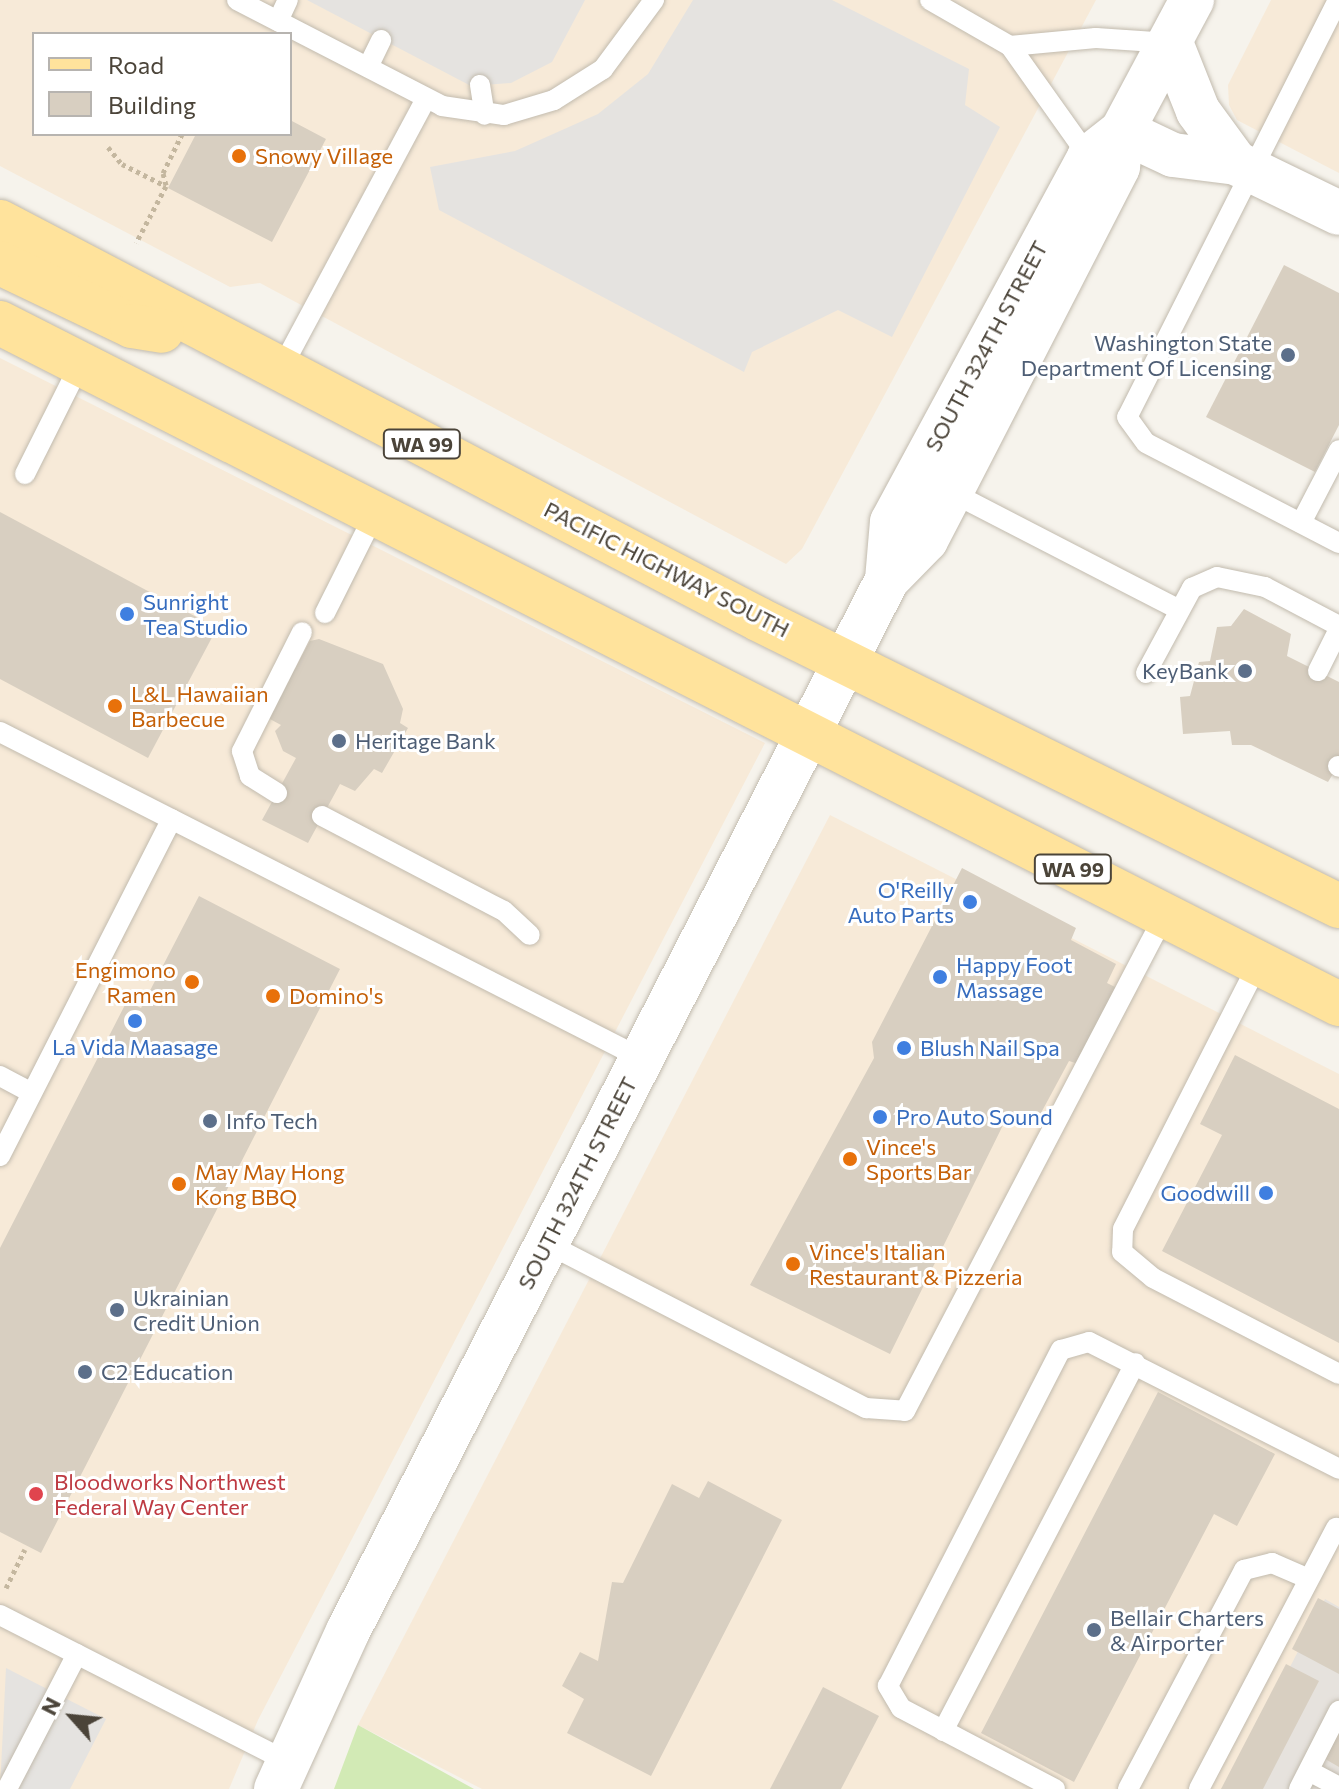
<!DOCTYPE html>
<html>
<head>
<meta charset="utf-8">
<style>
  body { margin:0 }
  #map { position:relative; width:1339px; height:1789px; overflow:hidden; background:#f6f3ec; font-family:Commissioner,sans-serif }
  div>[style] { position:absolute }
  .commercial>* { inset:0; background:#f7ead8 }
  .industrial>* { inset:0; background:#e6e2dd }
  .green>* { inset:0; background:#d2eab5 }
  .parking>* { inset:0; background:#e5e3e0 }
  .building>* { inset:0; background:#d8cfc1 }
  .path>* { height:5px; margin-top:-2.5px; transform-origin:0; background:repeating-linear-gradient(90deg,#c4b79f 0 4px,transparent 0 8px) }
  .roads { filter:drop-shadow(0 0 2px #c2bbae) drop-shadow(0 0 2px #c2bbae) }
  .service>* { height:20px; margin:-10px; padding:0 10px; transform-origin:10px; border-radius:10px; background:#fff }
  .tertiary>* { height:44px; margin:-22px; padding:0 22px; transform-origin:22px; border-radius:22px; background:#fff }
  .primary>* { height:44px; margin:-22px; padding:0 22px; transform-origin:22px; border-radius:22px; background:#ffe39c }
  .dots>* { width:22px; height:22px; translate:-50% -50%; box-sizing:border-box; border:4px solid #fff; border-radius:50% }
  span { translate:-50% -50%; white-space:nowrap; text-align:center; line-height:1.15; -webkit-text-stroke:6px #fff; paint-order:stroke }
  .shield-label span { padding:2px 6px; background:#fff; border:2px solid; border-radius:6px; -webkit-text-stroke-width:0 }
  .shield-label { font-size:20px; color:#4b4439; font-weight:700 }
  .food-label { font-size:22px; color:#c56008 }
  .left { translate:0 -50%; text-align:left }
  .right { translate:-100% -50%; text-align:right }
  .service-label { font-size:22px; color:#4e5e75 }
  .street-label { font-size:22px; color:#4b4439 }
  .shop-label { font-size:22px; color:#366cbe }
  .health-label { font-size:22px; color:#be3a42 }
  .legend { position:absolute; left:32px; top:32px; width:260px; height:104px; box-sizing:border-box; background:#fff; border:2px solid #b7b4b0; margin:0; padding:10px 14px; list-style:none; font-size:24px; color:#4b4439 }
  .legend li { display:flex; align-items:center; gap:16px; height:40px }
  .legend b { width:40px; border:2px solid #b7b4b0 }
  .north { position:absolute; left:32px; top:1677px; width:80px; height:80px; -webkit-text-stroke:6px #fff; paint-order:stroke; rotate:297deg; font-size:22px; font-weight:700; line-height:32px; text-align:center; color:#4b4439 }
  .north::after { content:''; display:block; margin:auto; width:28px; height:36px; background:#4b4439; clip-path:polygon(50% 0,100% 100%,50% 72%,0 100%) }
</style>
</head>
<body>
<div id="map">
  <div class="commercial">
    <div style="clip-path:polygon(evenodd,0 0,1096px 0,802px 549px,786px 564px,260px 283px,230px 287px,0 166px,0 0,34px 34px,290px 34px,290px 134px,34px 134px,34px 34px)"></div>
    <div style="clip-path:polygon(1271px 0,1339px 0,1339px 173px,1237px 120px,1229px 105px,1228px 85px)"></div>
    <div style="clip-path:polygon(0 358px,765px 743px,258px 1720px,229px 1789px,0 1789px)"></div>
    <div style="clip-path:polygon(830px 815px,1339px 1074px,1339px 1789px,482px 1789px,358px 1725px)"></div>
  </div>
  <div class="industrial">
    <div style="clip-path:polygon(1325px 1599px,1339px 1607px,1339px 1789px,1227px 1789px)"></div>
  </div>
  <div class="green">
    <div style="clip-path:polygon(358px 1725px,474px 1789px,334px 1789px)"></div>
  </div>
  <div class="parking">
    <div style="clip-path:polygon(307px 0,585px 0,552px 62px,511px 83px,471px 86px)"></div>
    <div style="clip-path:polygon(693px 0,832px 0,969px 69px,965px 105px,1000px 127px,892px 337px,838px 310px,752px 352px,744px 372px,439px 210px,430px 167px,515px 151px,598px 114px,648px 74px)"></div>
    <div style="clip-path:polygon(6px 1668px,106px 1719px,70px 1789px,0 1789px)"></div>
  </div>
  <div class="building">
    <div style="clip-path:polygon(290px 120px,326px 139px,272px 242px,168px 188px,196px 134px,290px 134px)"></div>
    <div style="clip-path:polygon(1284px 265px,1339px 293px,1339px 425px,1315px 472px,1206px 417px)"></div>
    <div style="clip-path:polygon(0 512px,217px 628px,148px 758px,0 679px)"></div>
    <div style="clip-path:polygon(1244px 609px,1291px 634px,1287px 656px,1339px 682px,1339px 764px,1328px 782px,1251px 745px,1232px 745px,1230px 731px,1183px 734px,1180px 697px,1190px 696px,1199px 662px,1210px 661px,1217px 627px,1231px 626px)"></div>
    <div style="clip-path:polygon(319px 639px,383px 664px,403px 709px,400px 723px,408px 728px,382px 773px,374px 769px,355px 791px,340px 784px,308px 843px,262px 820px,296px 758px,283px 751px,275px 731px,281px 725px,268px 718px,310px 641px)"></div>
    <div style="clip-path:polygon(962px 868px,1076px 928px,1071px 940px,1116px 964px,1107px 983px,1119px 989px,1082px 1065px,1069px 1061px,1034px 1126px,1008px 1115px,890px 1354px,750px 1285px,874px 1058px,872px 1042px)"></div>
    <div style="clip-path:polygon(199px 896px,340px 969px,41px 1553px,0 1532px,0 1248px,127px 1001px,141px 1008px)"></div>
    <div style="clip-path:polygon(1235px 1055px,1339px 1109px,1339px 1343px,1162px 1251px,1222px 1135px,1200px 1124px)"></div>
    <div style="clip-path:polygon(1158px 1392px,1275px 1454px,1237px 1526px,1214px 1514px,1074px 1782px,981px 1733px)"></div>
    <div style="clip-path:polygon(708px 1481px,782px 1520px,651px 1776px,567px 1733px,584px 1699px,562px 1686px,580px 1652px,598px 1661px,612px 1582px,623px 1583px,672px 1484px,699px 1498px)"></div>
    <div style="clip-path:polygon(1318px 1598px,1339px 1609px,1339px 1674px,1292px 1649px)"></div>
    <div style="clip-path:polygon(1286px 1664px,1319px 1681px,1263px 1789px,1221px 1789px)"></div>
    <div style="clip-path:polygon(823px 1687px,879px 1716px,841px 1789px,770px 1789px)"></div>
    <div style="clip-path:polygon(1339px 1718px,1339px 1767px,1320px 1756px)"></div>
  </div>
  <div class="path">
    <div style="left:108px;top:147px;width:22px;rotate:51deg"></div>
    <div style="left:122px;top:164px;width:49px;rotate:26.6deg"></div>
    <div style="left:166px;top:186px;width:64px;rotate:117.8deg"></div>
    <div style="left:166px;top:185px;width:12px;rotate:-104deg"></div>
    <div style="left:163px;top:173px;width:43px;rotate:-64deg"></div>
    <div style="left:6px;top:1588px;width:43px;rotate:-64deg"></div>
  </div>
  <div class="roads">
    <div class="service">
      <div style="left:237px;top:0;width:231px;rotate:27.3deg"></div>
      <div style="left:442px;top:106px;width:63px;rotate:8.3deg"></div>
      <div style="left:504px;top:115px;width:52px;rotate:-16.7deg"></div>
      <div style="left:554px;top:100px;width:58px;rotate:-32.3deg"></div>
      <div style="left:603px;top:69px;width:86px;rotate:-53.5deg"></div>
      <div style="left:930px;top:0;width:92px;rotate:29.9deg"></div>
      <div style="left:1010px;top:46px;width:136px;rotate:54.6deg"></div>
      <div style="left:1338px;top:0;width:467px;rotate:116.8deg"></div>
      <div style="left:1127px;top:417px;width:32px;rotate:54deg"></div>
      <div style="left:1146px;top:443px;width:217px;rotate:27.4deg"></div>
      <div style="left:278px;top:21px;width:23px;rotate:-65deg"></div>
      <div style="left:1010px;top:46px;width:86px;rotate:-5.3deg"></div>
      <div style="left:1096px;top:38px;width:74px;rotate:3.9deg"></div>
      <div style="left:368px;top:67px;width:30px;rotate:-64deg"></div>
      <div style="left:480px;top:85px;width:30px;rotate:81deg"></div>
      <div style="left:280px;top:371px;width:309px;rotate:-61.8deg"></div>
      <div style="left:25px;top:474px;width:123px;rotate:-63.4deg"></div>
      <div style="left:951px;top:492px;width:255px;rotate:27.3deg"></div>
      <div style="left:1301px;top:523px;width:82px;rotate:-62.5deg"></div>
      <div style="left:325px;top:613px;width:110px;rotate:-63.4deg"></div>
      <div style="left:1318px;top:671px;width:47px;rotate:-63.4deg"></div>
      <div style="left:1146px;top:673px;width:97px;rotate:-61.6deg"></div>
      <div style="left:1192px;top:588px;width:27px;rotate:-24deg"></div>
      <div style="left:1217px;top:577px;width:49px;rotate:11.8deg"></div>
      <div style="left:1265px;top:587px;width:84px;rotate:27.8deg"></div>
      <div style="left:0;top:732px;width:719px;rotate:26.96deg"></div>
      <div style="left:1338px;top:766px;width:1px;rotate:45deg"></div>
      <div style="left:277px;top:793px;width:32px;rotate:-148deg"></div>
      <div style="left:250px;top:776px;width:26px;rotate:-108deg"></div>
      <div style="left:242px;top:751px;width:133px;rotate:-63.2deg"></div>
      <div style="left:322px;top:816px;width:205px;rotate:27.6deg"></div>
      <div style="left:504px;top:911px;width:35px;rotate:43deg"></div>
      <div style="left:1258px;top:964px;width:297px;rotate:117deg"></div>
      <div style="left:1123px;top:1229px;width:23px;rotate:92deg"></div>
      <div style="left:1122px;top:1252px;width:40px;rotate:40deg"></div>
      <div style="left:1153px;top:1278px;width:209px;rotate:27.3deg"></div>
      <div style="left:0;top:1076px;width:36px;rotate:28deg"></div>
      <div style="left:0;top:1156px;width:378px;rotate:-63deg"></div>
      <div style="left:546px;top:1243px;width:360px;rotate:27.3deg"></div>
      <div style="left:866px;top:1408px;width:39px;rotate:4deg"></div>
      <div style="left:905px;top:1411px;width:559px;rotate:-62.38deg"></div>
      <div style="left:0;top:1615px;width:321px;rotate:27deg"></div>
      <div style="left:943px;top:1731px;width:415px;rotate:-62.4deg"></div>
      <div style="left:1309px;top:1771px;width:34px;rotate:28deg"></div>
      <div style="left:7px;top:1789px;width:152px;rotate:-62.6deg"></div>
      <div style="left:1055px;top:1789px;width:174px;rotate:-152.3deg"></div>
      <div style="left:901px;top:1708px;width:26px;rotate:-121deg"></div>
      <div style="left:888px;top:1686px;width:378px;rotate:-62.8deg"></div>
      <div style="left:1061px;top:1350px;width:29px;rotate:-16deg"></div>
      <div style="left:1089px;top:1342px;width:280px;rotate:26.9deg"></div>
      <div style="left:1128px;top:1789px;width:248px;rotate:-62.1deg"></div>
      <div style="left:1244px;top:1570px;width:29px;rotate:-14deg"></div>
      <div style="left:1272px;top:1563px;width:40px;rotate:23.4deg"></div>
      <div style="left:1199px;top:1789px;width:295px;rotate:-62.3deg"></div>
      <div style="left:1299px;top:1789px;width:88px;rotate:-62.9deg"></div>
    </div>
    <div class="tertiary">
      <div style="left:1171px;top:43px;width:73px;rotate:68.3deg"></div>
      <div style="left:1198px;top:111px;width:64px;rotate:53.8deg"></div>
      <div style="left:1122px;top:131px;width:56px;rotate:25.2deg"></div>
      <div style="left:1173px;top:155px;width:64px;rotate:7.2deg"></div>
      <div style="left:1236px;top:163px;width:114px;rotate:25.9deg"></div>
      <div style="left:887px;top:580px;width:58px;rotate:-85.1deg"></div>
      <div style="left:892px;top:522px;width:415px;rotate:-61.6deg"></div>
      <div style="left:1089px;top:157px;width:42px;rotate:-38.2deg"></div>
      <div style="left:276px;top:1789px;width:174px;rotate:-65.5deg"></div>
      <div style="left:348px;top:1631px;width:1181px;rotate:-62.85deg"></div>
      <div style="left:887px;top:580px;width:56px;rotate:-45.7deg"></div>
      <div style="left:926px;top:540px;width:54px;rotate:-62.5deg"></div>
      <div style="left:951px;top:492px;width:365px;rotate:-62.8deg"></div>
      <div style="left:1118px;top:167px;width:36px;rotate:-84deg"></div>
      <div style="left:1122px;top:131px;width:149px;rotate:-61.9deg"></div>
    </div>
    <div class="primary">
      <div style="left:0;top:222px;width:856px;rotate:27.64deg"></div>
      <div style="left:758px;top:619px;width:648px;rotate:26.29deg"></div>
      <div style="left:0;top:263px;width:146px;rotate:25.5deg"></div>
      <div style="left:132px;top:326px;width:30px;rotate:9deg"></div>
      <div style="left:0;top:323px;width:1502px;rotate:26.96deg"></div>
    </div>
  </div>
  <div class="dots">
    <div style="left:239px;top:156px;background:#e8710a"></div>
    <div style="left:1288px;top:355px;background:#5c6f8a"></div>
    <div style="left:127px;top:614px;background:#3f7fe0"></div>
    <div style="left:1245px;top:671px;background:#5c6f8a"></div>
    <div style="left:115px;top:706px;background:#e8710a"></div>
    <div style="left:339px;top:741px;background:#5c6f8a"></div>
    <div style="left:970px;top:902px;background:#3f7fe0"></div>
    <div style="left:940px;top:977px;background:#3f7fe0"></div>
    <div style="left:192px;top:982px;background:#e8710a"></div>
    <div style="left:273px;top:996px;background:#e8710a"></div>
    <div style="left:135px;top:1021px;background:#3f7fe0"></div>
    <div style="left:904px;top:1048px;background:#3f7fe0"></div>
    <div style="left:880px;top:1117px;background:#3f7fe0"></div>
    <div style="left:210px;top:1121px;background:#5c6f8a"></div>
    <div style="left:850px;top:1159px;background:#e8710a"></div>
    <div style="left:179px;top:1184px;background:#e8710a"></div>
    <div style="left:1266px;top:1193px;background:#3f7fe0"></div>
    <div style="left:793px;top:1264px;background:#e8710a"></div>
    <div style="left:117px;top:1310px;background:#5c6f8a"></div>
    <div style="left:85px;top:1372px;background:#5c6f8a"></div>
    <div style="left:36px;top:1494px;background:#e0444e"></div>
    <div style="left:1094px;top:1630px;background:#5c6f8a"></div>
  </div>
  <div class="shield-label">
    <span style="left:422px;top:444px">WA 99</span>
    <span style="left:1073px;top:869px">WA 99</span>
  </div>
  <div class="food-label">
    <span class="left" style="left:255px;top:156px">Snowy Village</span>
    <span class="left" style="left:131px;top:706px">L&amp;L Hawaiian<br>Barbecue</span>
    <span class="right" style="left:176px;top:982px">Engimono<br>Ramen</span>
    <span class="left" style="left:289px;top:996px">Domino's</span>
    <span class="left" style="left:866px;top:1159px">Vince's<br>Sports Bar</span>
    <span class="left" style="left:195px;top:1184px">May May Hong<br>Kong BBQ</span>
    <span class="left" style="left:809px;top:1264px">Vince's Italian<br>Restaurant &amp; Pizzeria</span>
  </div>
  <div class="service-label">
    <span class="right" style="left:1272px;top:355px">Washington State<br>Department Of Licensing</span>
    <span class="right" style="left:1229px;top:671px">KeyBank</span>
    <span class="left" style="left:355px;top:741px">Heritage Bank</span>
    <span class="left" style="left:226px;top:1121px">Info Tech</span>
    <span class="left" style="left:133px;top:1310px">Ukrainian<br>Credit Union</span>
    <span class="left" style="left:101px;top:1372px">C2 Education</span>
    <span class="left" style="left:1110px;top:1630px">Bellair Charters<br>&amp; Airporter</span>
  </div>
  <div class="street-label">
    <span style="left:986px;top:346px;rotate:-62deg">SOUTH 324TH STREET</span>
    <span style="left:667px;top:569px;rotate:27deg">PACIFIC HIGHWAY SOUTH</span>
    <span style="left:577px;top:1183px;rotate:-63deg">SOUTH 324TH STREET</span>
  </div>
  <div class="shop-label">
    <span class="left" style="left:143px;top:614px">Sunright<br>Tea Studio</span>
    <span class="right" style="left:954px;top:902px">O'Reilly<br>Auto Parts</span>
    <span class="left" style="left:956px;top:977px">Happy Foot<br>Massage</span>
    <span style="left:135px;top:1047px">La Vida Maasage</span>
    <span class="left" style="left:920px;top:1048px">Blush Nail Spa</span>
    <span class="left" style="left:896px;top:1117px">Pro Auto Sound</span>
    <span class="right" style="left:1250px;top:1193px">Goodwill</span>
  </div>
  <div class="health-label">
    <span class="left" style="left:54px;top:1494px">Bloodworks Northwest<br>Federal Way Center</span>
  </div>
  <ul class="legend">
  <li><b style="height:10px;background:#ffe39c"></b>Road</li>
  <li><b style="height:22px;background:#d8cfc1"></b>Building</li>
  </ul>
  <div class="north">N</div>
</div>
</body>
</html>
